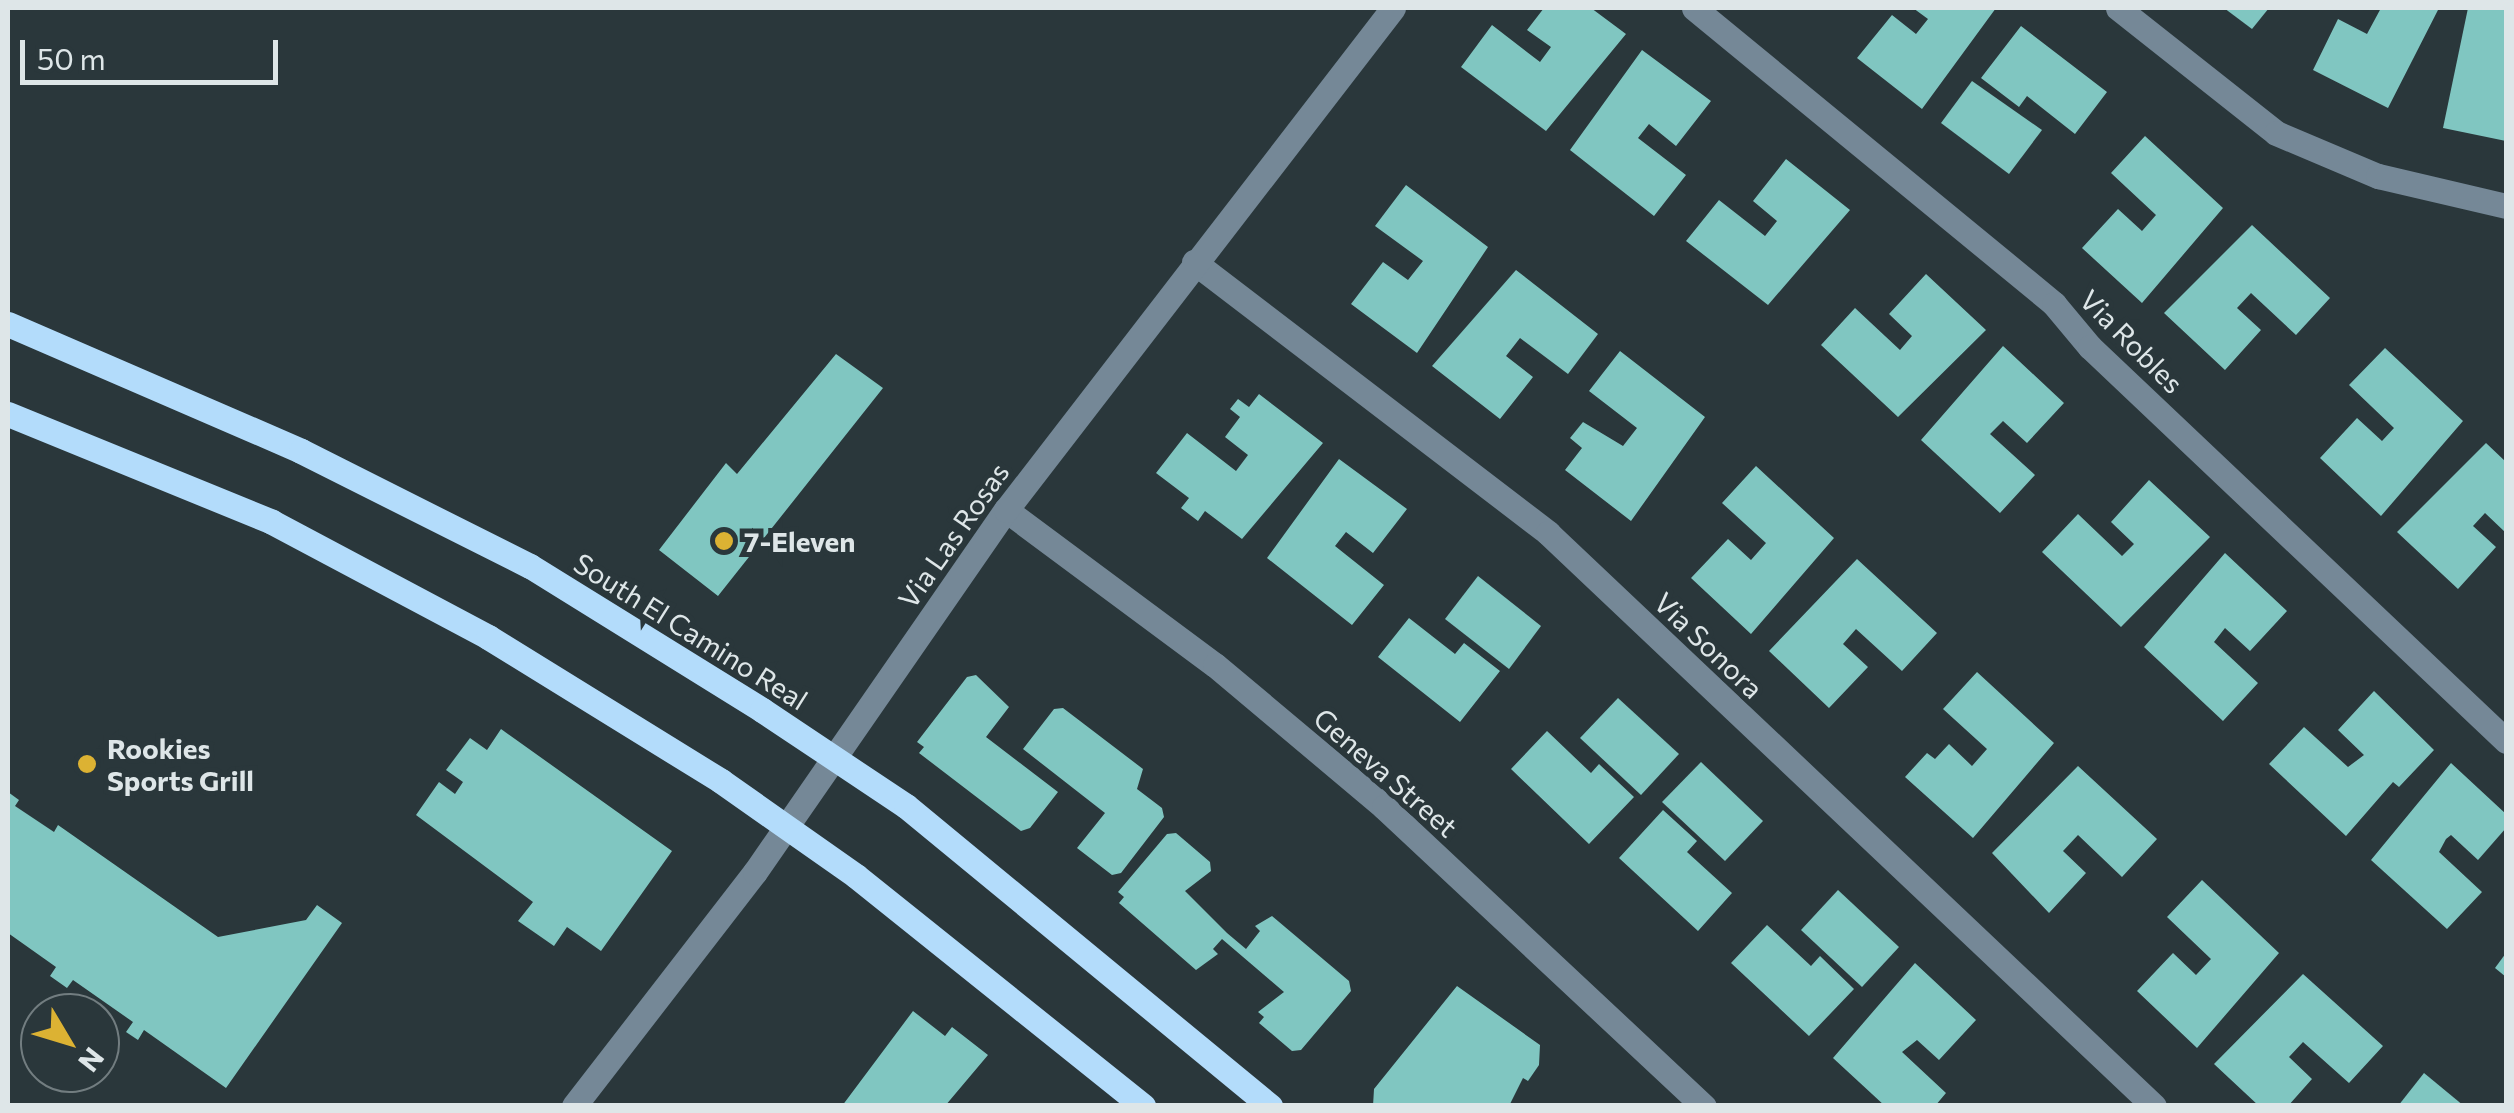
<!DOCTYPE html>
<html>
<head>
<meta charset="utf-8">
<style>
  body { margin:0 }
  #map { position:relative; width:2514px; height:1113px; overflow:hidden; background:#2a373b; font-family:Commissioner,sans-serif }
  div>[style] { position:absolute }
  .building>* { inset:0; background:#80c6c1 }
  .minor>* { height:25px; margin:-12.5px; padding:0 12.5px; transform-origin:12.5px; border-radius:12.5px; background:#758897 }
  .major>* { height:25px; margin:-12.5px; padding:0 12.5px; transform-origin:12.5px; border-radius:12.5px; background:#b3dcfb }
  .dots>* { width:28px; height:28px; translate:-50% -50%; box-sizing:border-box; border:5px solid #2a373b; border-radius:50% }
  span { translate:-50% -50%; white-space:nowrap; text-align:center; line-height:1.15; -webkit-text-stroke:10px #2a373b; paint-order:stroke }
  .street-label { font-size:28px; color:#dee6e8 }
  .poi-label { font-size:28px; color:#dee6e8; font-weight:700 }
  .left { translate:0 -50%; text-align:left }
  .frame { position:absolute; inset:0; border:10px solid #dee6e8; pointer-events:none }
  .north { position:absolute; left:20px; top:993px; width:100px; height:100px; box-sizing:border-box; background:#2a373b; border:2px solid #727d80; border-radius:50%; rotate:128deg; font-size:28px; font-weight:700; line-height:40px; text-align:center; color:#dee6e8 }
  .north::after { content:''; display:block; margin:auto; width:35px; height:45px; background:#dcb233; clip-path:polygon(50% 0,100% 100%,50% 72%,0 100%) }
  .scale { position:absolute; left:20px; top:40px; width:258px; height:45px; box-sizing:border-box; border:5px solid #dee6e8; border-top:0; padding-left:12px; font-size:30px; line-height:35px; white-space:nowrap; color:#dee6e8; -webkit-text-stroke:8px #2a373b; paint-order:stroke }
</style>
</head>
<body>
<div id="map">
  <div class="building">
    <div style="clip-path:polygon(1544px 8px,1591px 8px,1626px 34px,1546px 131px,1461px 67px,1492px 25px,1540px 62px,1551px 47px,1527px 30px)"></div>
    <div style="clip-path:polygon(1913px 8px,1996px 8px,1922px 109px,1857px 58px,1892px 15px,1916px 34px,1928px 19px)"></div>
    <div style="clip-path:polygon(2224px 8px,2269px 8px,2252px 29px)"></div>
    <div style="clip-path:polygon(2381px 8px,2439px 8px,2388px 108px,2313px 70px,2338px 19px,2367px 34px)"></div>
    <div style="clip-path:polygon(2468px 8px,2506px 8px,2506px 141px,2443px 128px)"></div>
    <div style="clip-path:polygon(2021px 26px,2107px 92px,2075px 134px,2027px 96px,2019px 107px,1981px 78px)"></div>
    <div style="clip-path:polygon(1642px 50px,1711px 101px,1676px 146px,1649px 124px,1638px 138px,1686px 175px,1654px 216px,1570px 150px)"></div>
    <div style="clip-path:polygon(1972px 81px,2042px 130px,2009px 174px,1941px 123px)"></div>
    <div style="clip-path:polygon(2145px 136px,2223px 208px,2142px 303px,2082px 248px,2118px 209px,2142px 231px,2156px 215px,2111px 173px)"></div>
    <div style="clip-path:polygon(1786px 159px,1850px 210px,1768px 305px,1686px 241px,1719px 200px,1765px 236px,1777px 221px,1753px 201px)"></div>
    <div style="clip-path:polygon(1406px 185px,1488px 247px,1417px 353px,1351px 304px,1383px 262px,1408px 280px,1423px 261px,1375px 226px)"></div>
    <div style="clip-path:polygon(2252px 225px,2330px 298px,2296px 335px,2251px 293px,2237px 308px,2261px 330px,2225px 370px,2164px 313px)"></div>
    <div style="clip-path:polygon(1516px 270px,1598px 334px,1568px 374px,1520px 338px,1506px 356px,1533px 377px,1500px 419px,1432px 366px)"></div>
    <div style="clip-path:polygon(1926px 274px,1986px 330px,1898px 417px,1821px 345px,1855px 308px,1900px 350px,1912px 336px,1889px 314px)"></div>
    <div style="clip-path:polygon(2003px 346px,2064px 403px,2027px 443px,2003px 421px,1990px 434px,2035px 475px,2000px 513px,1921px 440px)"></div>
    <div style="clip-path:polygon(2385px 348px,2463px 421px,2381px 516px,2320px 458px,2357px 418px,2382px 441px,2394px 428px,2349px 385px)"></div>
    <div style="clip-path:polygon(1620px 351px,1705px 417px,1631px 521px,1565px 470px,1582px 448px,1570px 438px,1583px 422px,1623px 446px,1637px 428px,1589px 391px)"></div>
    <div style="clip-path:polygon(836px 354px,883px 388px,718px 596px,659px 550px,726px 463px,737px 474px)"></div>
    <div style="clip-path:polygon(1259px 394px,1323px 443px,1242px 539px,1205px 511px,1198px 521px,1181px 508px,1189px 498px,1156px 473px,1187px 433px,1236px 471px,1248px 455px,1225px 437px,1240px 417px,1230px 409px,1238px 399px,1249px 407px)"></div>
    <div style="clip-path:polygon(2486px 443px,2506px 462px,2506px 533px,2485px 513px,2473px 526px,2496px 547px,2458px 589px,2397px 532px)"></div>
    <div style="clip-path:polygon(1339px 459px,1407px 509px,1373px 553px,1346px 532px,1335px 546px,1384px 585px,1352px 625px,1267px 558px)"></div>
    <div style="clip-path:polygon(1756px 466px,1834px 538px,1751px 634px,1691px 578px,1728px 539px,1751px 560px,1766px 543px,1722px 503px)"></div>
    <div style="clip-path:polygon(2149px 480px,2210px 537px,2121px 627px,2042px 552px,2078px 514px,2122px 556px,2134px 544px,2111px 522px)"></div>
    <div style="clip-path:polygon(2225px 553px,2287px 611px,2250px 651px,2225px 628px,2214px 642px,2258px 683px,2223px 721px,2144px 647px)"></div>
    <div style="clip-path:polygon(1857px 559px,1937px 633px,1902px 671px,1856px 629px,1843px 644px,1868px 667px,1829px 708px,1769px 651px)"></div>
    <div style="clip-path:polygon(1478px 576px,1541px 626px,1509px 669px,1445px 619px)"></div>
    <div style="clip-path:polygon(1409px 618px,1455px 654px,1464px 643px,1500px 671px,1460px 722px,1378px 657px)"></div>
    <div style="clip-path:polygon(1977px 672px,2054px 743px,1973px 838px,1905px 777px,1927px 753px,1935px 759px,1949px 744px,1972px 766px,1987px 749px,1943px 709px)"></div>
    <div style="clip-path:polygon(976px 675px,1009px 707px,986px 737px,1058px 792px,1030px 828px,1021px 831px,919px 753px,924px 747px,917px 742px,967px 677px)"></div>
    <div style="clip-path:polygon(2374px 691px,2434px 750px,2399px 787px,2393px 782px,2346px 836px,2269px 764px,2304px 727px,2348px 767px,2364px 755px,2338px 730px)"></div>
    <div style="clip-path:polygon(1618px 698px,1679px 754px,1641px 795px,1580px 738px)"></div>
    <div style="clip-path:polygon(1063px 708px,1143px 769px,1137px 789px,1162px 808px,1164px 817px,1121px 873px,1112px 875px,1077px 848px,1105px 813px,1023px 749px,1054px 709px)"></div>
    <div style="clip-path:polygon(501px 729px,672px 851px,601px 951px,567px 927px,554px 946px,518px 921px,533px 902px,416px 815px,439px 782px,455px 794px,463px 782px,446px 770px,470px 738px,487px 750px)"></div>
    <div style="clip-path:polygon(1547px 731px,1591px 773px,1599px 764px,1634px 797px,1589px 844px,1511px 769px)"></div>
    <div style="clip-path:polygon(1701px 762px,1763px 821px,1725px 861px,1662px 802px)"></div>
    <div style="clip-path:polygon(2451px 763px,2506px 814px,2506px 828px,2478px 860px,2451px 835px,2446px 839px,2439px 852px,2482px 892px,2447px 929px,2371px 860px)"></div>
    <div style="clip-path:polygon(2078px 766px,2157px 839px,2122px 877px,2078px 835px,2063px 851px,2086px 873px,2049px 913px,1992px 853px)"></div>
    <div style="clip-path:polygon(8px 792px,19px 800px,15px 806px,54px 832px,58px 825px,218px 937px,306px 920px,317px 905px,342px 923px,226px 1088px,144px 1030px,138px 1040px,126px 1032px,133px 1022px,73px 980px,67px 988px,50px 976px,56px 967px,8px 933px)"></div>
    <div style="clip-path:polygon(1663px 810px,1697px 841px,1687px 852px,1732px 893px,1698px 931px,1619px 858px)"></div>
    <div style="clip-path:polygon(1176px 833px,1210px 862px,1211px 871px,1185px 891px,1227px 933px,1246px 949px,1260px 931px,1255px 926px,1272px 916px,1349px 981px,1351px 991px,1301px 1050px,1292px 1051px,1259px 1023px,1264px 1017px,1258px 1012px,1284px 992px,1222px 939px,1213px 949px,1218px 954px,1196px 970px,1119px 903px,1124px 897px,1118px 892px,1167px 834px)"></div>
    <div style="clip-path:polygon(2202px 880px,2279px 953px,2197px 1048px,2137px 991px,2173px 953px,2196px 975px,2211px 959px,2167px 917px)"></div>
    <div style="clip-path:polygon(1838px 890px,1899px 947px,1862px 987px,1801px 930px)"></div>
    <div style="clip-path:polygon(1767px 925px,1811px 966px,1820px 956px,1854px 989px,1809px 1036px,1731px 963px)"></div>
    <div style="clip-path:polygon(2506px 953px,2506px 977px,2495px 968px)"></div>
    <div style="clip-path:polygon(1915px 963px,1976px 1020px,1939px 1060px,1917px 1040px,1902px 1052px,1946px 1093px,1935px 1106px,1885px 1106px,1833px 1058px)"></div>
    <div style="clip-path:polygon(2303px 974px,2383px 1046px,2349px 1083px,2303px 1042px,2289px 1057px,2312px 1079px,2288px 1106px,2259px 1106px,2214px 1064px)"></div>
    <div style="clip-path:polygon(1457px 986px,1540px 1045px,1539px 1065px,1528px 1081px,1523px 1078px,1509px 1106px,1373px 1106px,1374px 1089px)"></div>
    <div style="clip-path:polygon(913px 1011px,945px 1036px,952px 1027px,988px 1055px,945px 1106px,842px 1106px)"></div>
    <div style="clip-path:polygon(2424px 1073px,2464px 1106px,2398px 1106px)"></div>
  </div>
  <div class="minor">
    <div style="left:1694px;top:8px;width:466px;rotate:39.4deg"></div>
    <div style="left:2054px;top:304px;width:56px;rotate:50.1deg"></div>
    <div style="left:2090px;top:347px;width:573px;rotate:43.44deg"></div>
    <div style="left:2118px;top:8px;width:201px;rotate:38.3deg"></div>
    <div style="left:2276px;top:133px;width:111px;rotate:22.9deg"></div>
    <div style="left:2378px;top:176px;width:131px;rotate:13.2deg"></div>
    <div style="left:1194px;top:262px;width:446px;rotate:37.4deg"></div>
    <div style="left:1548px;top:533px;width:834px;rotate:43.4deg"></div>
    <div style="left:1006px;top:510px;width:260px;rotate:36.6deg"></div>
    <div style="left:1215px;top:665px;width:221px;rotate:40deg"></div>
    <div style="left:1384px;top:807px;width:438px;rotate:43.1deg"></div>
    <div style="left:574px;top:1106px;width:296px;rotate:-52.3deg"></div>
    <div style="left:755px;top:872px;width:441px;rotate:-55.3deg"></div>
    <div style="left:1006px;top:510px;width:634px;rotate:-52.37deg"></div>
  </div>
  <div class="major">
    <div style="left:8px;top:324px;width:319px;rotate:23.4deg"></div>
    <div style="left:301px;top:451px;width:256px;rotate:26.7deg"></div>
    <div style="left:530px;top:566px;width:273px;rotate:31.8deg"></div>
    <div style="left:762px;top:710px;width:173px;rotate:33.7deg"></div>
    <div style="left:906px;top:806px;width:472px;rotate:39.5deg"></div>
    <div style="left:8px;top:414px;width:285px;rotate:22.2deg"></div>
    <div style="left:272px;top:522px;width:245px;rotate:28deg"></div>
    <div style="left:488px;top:637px;width:274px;rotate:31.7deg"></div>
    <div style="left:721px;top:781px;width:165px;rotate:35.1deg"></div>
    <div style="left:856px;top:876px;width:368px;rotate:38.7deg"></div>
  </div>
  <div class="dots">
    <div style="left:724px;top:541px;background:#dcb233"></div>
    <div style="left:87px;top:764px;background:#dcb233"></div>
  </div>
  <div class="street-label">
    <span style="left:2132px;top:341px;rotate:45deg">Via Robles</span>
    <span style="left:953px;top:535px;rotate:-55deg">Via Las Rosas</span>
    <span style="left:691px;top:631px;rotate:32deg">South El Camino Real</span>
    <span style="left:1709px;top:645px;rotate:44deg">Via Sonora</span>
    <span style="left:1386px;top:772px;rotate:41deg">Geneva Street</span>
  </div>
  <div class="poi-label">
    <span class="left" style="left:744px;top:541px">7-Eleven</span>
    <span class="left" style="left:107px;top:764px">Rookies<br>Sports Grill</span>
  </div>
  <div class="frame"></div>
  <div class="north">N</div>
  <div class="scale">50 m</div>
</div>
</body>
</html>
